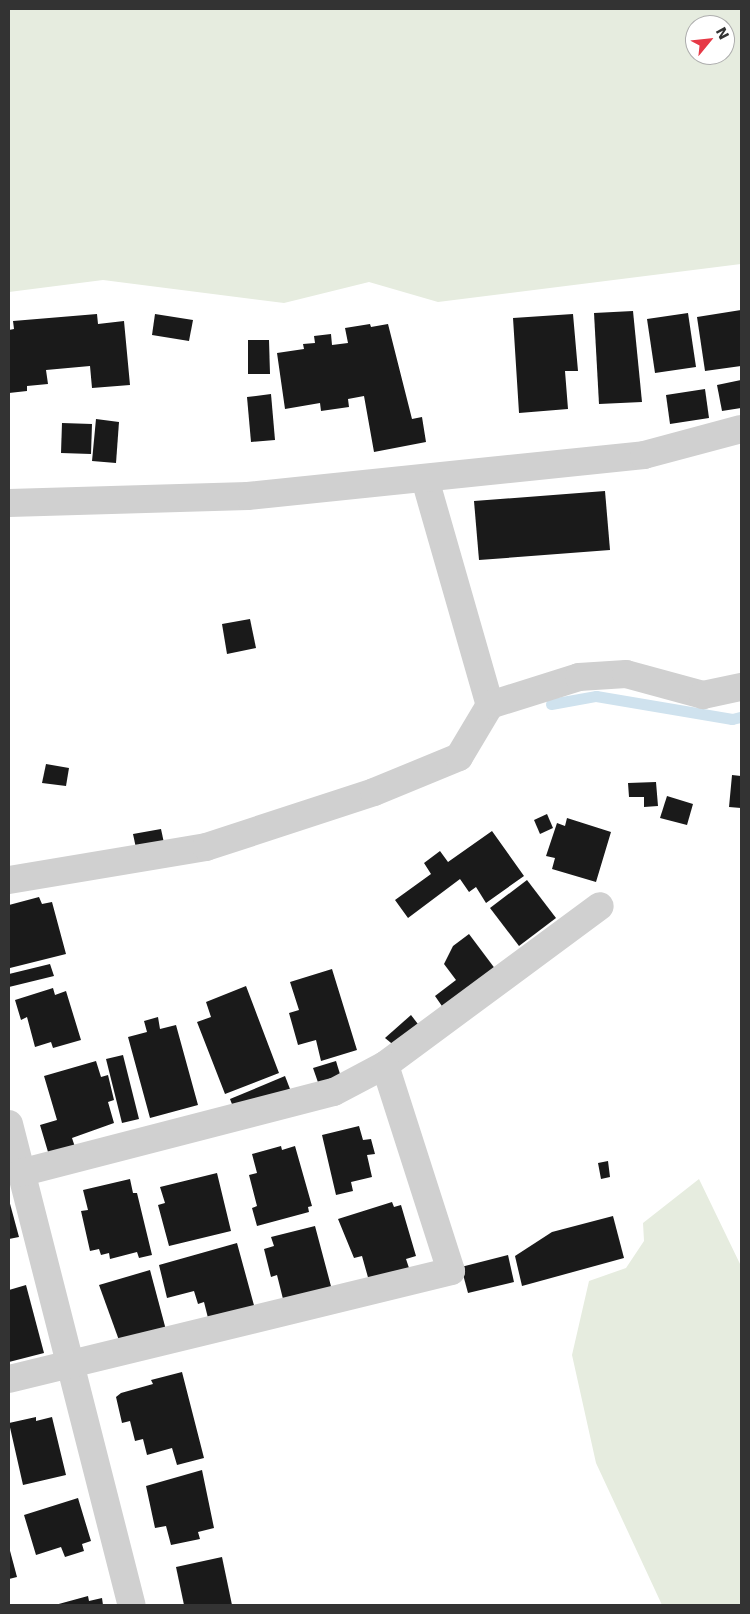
<!DOCTYPE html>
<html>
<head>
<meta charset="utf-8">
<style>
  body { margin:0 }
  #map { position:relative; width:750px; height:1614px; overflow:hidden; background:#fff; font-family:"DejaVu Sans",sans-serif }
  div>[style] { position:absolute }
  .green>* { inset:0; background:#e6ecdf }
  .stream>* { height:11px; margin:-5.5px; padding:0 5.5px; transform-origin:5.5px; border-radius:5.5px; background:#cfe2ee }
  .building>* { inset:0; background:#1a1a1a }
  .minor>* { height:28px; margin:-14px; padding:0 14px; transform-origin:14px; border-radius:14px; background:#d0d0d0 }
  span { translate:-50% -50%; white-space:nowrap; text-align:center; line-height:1.15; -webkit-text-stroke:5px #fff; paint-order:stroke }
  .frame { position:absolute; inset:0; border:10px solid #333; pointer-events:none }
  .north { position:absolute; left:685px; top:15px; width:50px; height:50px; box-sizing:border-box; background:#fff; border:1px solid #adadad; border-radius:50%; rotate:62deg; font-size:14px; font-weight:700; line-height:20px; text-align:center; color:#333 }
  .north::after { content:''; display:block; margin:auto; width:18px; height:22px; background:#e63946; clip-path:polygon(50% 0,100% 100%,50% 72%,0 100%) }
</style>
</head>
<body>
<div id="map">
  <div class="green">
    <div style="clip-path:polygon(evenodd,9px 9px,741px 9px,741px 264px,438px 302px,369px 282px,284px 303px,103px 280px,9px 292px,9px 9px,695px 25px,725px 25px,725px 55px,695px 55px,695px 25px)"></div>
    <div style="clip-path:polygon(699px 1179px,741px 1266px,741px 1605px,662px 1605px,596px 1463px,572px 1355px,589px 1281px,626px 1268px,644px 1241px,643px 1223px)"></div>
  </div>
  <div class="stream">
    <div style="left:551px;top:704px;width:46px;rotate:-10.1deg"></div>
    <div style="left:596px;top:696px;width:138px;rotate:9.6deg"></div>
    <div style="left:732px;top:719px;width:9px;rotate:-13deg"></div>
  </div>
  <div class="building">
    <div style="clip-path:polygon(741px 310px,741px 366px,705px 371px,697px 317px)"></div>
    <div style="clip-path:polygon(633px 311px,642px 402px,599px 404px,594px 313px)"></div>
    <div style="clip-path:polygon(688px 313px,696px 367px,655px 373px,647px 319px)"></div>
    <div style="clip-path:polygon(97px 314px,98px 324px,124px 321px,130px 385px,92px 388px,90px 366px,46px 370px,48px 384px,27px 386px,27px 391px,9px 393px,9px 330px,14px 329px,13px 321px)"></div>
    <div style="clip-path:polygon(155px 314px,193px 320px,189px 341px,152px 335px)"></div>
    <div style="clip-path:polygon(573px 314px,578px 371px,565px 371px,568px 409px,519px 413px,513px 318px)"></div>
    <div style="clip-path:polygon(370px 324px,371px 327px,388px 324px,412px 419px,422px 417px,426px 442px,374px 452px,364px 396px,348px 399px,349px 407px,321px 411px,320px 403px,285px 409px,277px 353px,304px 349px,303px 344px,315px 343px,314px 336px,331px 334px,332px 345px,348px 343px,345px 328px)"></div>
    <div style="clip-path:polygon(248px 340px,269px 340px,270px 374px,248px 374px)"></div>
    <div style="clip-path:polygon(741px 380px,741px 408px,722px 411px,717px 385px)"></div>
    <div style="clip-path:polygon(705px 389px,709px 418px,670px 424px,666px 395px)"></div>
    <div style="clip-path:polygon(271px 394px,275px 440px,251px 442px,247px 397px)"></div>
    <div style="clip-path:polygon(96px 419px,119px 422px,116px 463px,92px 461px)"></div>
    <div style="clip-path:polygon(62px 423px,92px 424px,91px 454px,61px 453px)"></div>
    <div style="clip-path:polygon(605px 491px,610px 550px,479px 560px,474px 501px)"></div>
    <div style="clip-path:polygon(250px 619px,256px 648px,227px 654px,222px 624px)"></div>
    <div style="clip-path:polygon(46px 764px,69px 768px,66px 786px,42px 783px)"></div>
    <div style="clip-path:polygon(732px 775px,741px 776px,741px 808px,729px 807px)"></div>
    <div style="clip-path:polygon(656px 782px,658px 806px,644px 807px,644px 797px,629px 797px,628px 783px)"></div>
    <div style="clip-path:polygon(667px 796px,693px 804px,687px 825px,660px 818px)"></div>
    <div style="clip-path:polygon(547px 814px,553px 828px,540px 834px,534px 820px)"></div>
    <div style="clip-path:polygon(567px 818px,611px 832px,596px 882px,552px 869px,555px 858px,546px 856px,557px 823px,565px 826px)"></div>
    <div style="clip-path:polygon(161px 829px,164px 843px,136px 848px,133px 834px)"></div>
    <div style="clip-path:polygon(492px 831px,524px 876px,486px 903px,476px 887px,469px 892px,460px 879px,408px 918px,395px 900px,431px 874px,424px 863px,440px 851px,448px 862px)"></div>
    <div style="clip-path:polygon(527px 880px,556px 918px,519px 946px,490px 908px)"></div>
    <div style="clip-path:polygon(39px 897px,42px 904px,52px 902px,66px 954px,10px 968px,9px 905px)"></div>
    <div style="clip-path:polygon(469px 934px,496px 970px,444px 1009px,435px 996px,456px 980px,444px 964px,453px 946px)"></div>
    <div style="clip-path:polygon(50px 964px,54px 976px,9px 987px,9px 974px)"></div>
    <div style="clip-path:polygon(332px 969px,357px 1050px,321px 1061px,316px 1040px,298px 1045px,289px 1013px,299px 1010px,290px 982px)"></div>
    <div style="clip-path:polygon(246px 986px,279px 1073px,225px 1094px,197px 1022px,211px 1017px,206px 1002px)"></div>
    <div style="clip-path:polygon(53px 988px,55px 995px,66px 991px,81px 1040px,53px 1048px,51px 1042px,35px 1047px,27px 1017px,21px 1020px,15px 1000px)"></div>
    <div style="clip-path:polygon(411px 1015px,421px 1028px,396px 1047px,385px 1038px)"></div>
    <div style="clip-path:polygon(158px 1017px,160px 1029px,176px 1025px,198px 1105px,150px 1118px,128px 1037px,147px 1032px,144px 1021px)"></div>
    <div style="clip-path:polygon(123px 1055px,139px 1119px,122px 1123px,106px 1059px)"></div>
    <div style="clip-path:polygon(96px 1061px,101px 1077px,108px 1075px,114px 1100px,108px 1102px,114px 1123px,72px 1138px,77px 1153px,48px 1152px,40px 1125px,57px 1120px,44px 1076px)"></div>
    <div style="clip-path:polygon(336px 1061px,343px 1084px,321px 1091px,313px 1068px)"></div>
    <div style="clip-path:polygon(285px 1076px,290px 1089px,235px 1112px,230px 1099px)"></div>
    <div style="clip-path:polygon(359px 1126px,363px 1140px,371px 1139px,375px 1154px,367px 1155px,372px 1177px,351px 1182px,353px 1191px,336px 1195px,322px 1135px)"></div>
    <div style="clip-path:polygon(281px 1146px,282px 1150px,295px 1146px,312px 1206px,308px 1207px,309px 1212px,257px 1226px,252px 1208px,257px 1206px,249px 1175px,257px 1173px,252px 1154px)"></div>
    <div style="clip-path:polygon(608px 1161px,610px 1177px,601px 1179px,598px 1163px)"></div>
    <div style="clip-path:polygon(217px 1173px,231px 1231px,169px 1246px,158px 1205px,165px 1203px,160px 1187px)"></div>
    <div style="clip-path:polygon(130px 1179px,133px 1193px,137px 1193px,152px 1255px,139px 1258px,137px 1252px,110px 1259px,109px 1253px,101px 1255px,99px 1249px,90px 1251px,81px 1211px,88px 1210px,83px 1190px)"></div>
    <div style="clip-path:polygon(9px 1200px,19px 1237px,9px 1239px)"></div>
    <div style="clip-path:polygon(392px 1202px,394px 1207px,401px 1205px,416px 1256px,406px 1259px,409px 1268px,369px 1281px,362px 1256px,354px 1258px,338px 1219px)"></div>
    <div style="clip-path:polygon(613px 1216px,624px 1258px,522px 1286px,515px 1256px,552px 1232px)"></div>
    <div style="clip-path:polygon(315px 1226px,332px 1290px,284px 1303px,277px 1275px,271px 1277px,264px 1249px,274px 1246px,271px 1237px)"></div>
    <div style="clip-path:polygon(237px 1243px,255px 1309px,209px 1322px,204px 1302px,198px 1304px,194px 1291px,167px 1298px,159px 1265px)"></div>
    <div style="clip-path:polygon(508px 1255px,514px 1282px,468px 1293px,461px 1267px)"></div>
    <div style="clip-path:polygon(150px 1270px,166px 1330px,120px 1343px,99px 1285px)"></div>
    <div style="clip-path:polygon(26px 1285px,44px 1353px,9px 1362px,9px 1290px)"></div>
    <div style="clip-path:polygon(182px 1372px,204px 1458px,177px 1465px,172px 1448px,147px 1455px,143px 1439px,135px 1441px,130px 1421px,122px 1423px,116px 1397px,121px 1393px,153px 1384px,151px 1380px)"></div>
    <div style="clip-path:polygon(36px 1417px,36px 1421px,52px 1417px,66px 1475px,23px 1485px,9px 1423px)"></div>
    <div style="clip-path:polygon(202px 1470px,214px 1528px,198px 1532px,200px 1539px,171px 1545px,166px 1526px,155px 1528px,146px 1486px)"></div>
    <div style="clip-path:polygon(78px 1498px,91px 1541px,82px 1544px,84px 1551px,65px 1557px,61px 1547px,36px 1555px,24px 1515px)"></div>
    <div style="clip-path:polygon(9px 1547px,17px 1577px,9px 1579px)"></div>
    <div style="clip-path:polygon(222px 1557px,232px 1605px,184px 1605px,176px 1567px)"></div>
    <div style="clip-path:polygon(88px 1596px,89px 1601px,102px 1598px,103px 1605px,55px 1605px)"></div>
  </div>
  <div class="minor">
    <div style="left:425px;top:479px;width:235px;rotate:74deg"></div>
    <div style="left:9px;top:503px;width:239px;rotate:-1.7deg"></div>
    <div style="left:248px;top:496px;width:398px;rotate:-5.9deg"></div>
    <div style="left:644px;top:455px;width:100px;rotate:-15deg"></div>
    <div style="left:9px;top:880px;width:200px;rotate:-9.5deg"></div>
    <div style="left:206px;top:847px;width:177px;rotate:-18.1deg"></div>
    <div style="left:374px;top:792px;width:92px;rotate:-22.4deg"></div>
    <div style="left:459px;top:757px;width:61px;rotate:-59.2deg"></div>
    <div style="left:490px;top:705px;width:93px;rotate:-17.5deg"></div>
    <div style="left:579px;top:677px;width:47px;rotate:-3.7deg"></div>
    <div style="left:626px;top:674px;width:80px;rotate:15.3deg"></div>
    <div style="left:703px;top:695px;width:39px;rotate:-12deg"></div>
    <div style="left:9px;top:1124px;width:496px;rotate:75.7deg"></div>
    <div style="left:20px;top:1173px;width:324px;rotate:-14.5deg"></div>
    <div style="left:334px;top:1092px;width:58px;rotate:-27.9deg"></div>
    <div style="left:385px;top:1065px;width:267px;rotate:-36.5deg"></div>
    <div style="left:9px;top:1379px;width:455px;rotate:-13.7deg"></div>
    <div style="left:451px;top:1271px;width:216px;rotate:-107.8deg"></div>
  </div>
  <div class="frame"></div>
  <div class="north">N</div>
</div>
</body>
</html>
